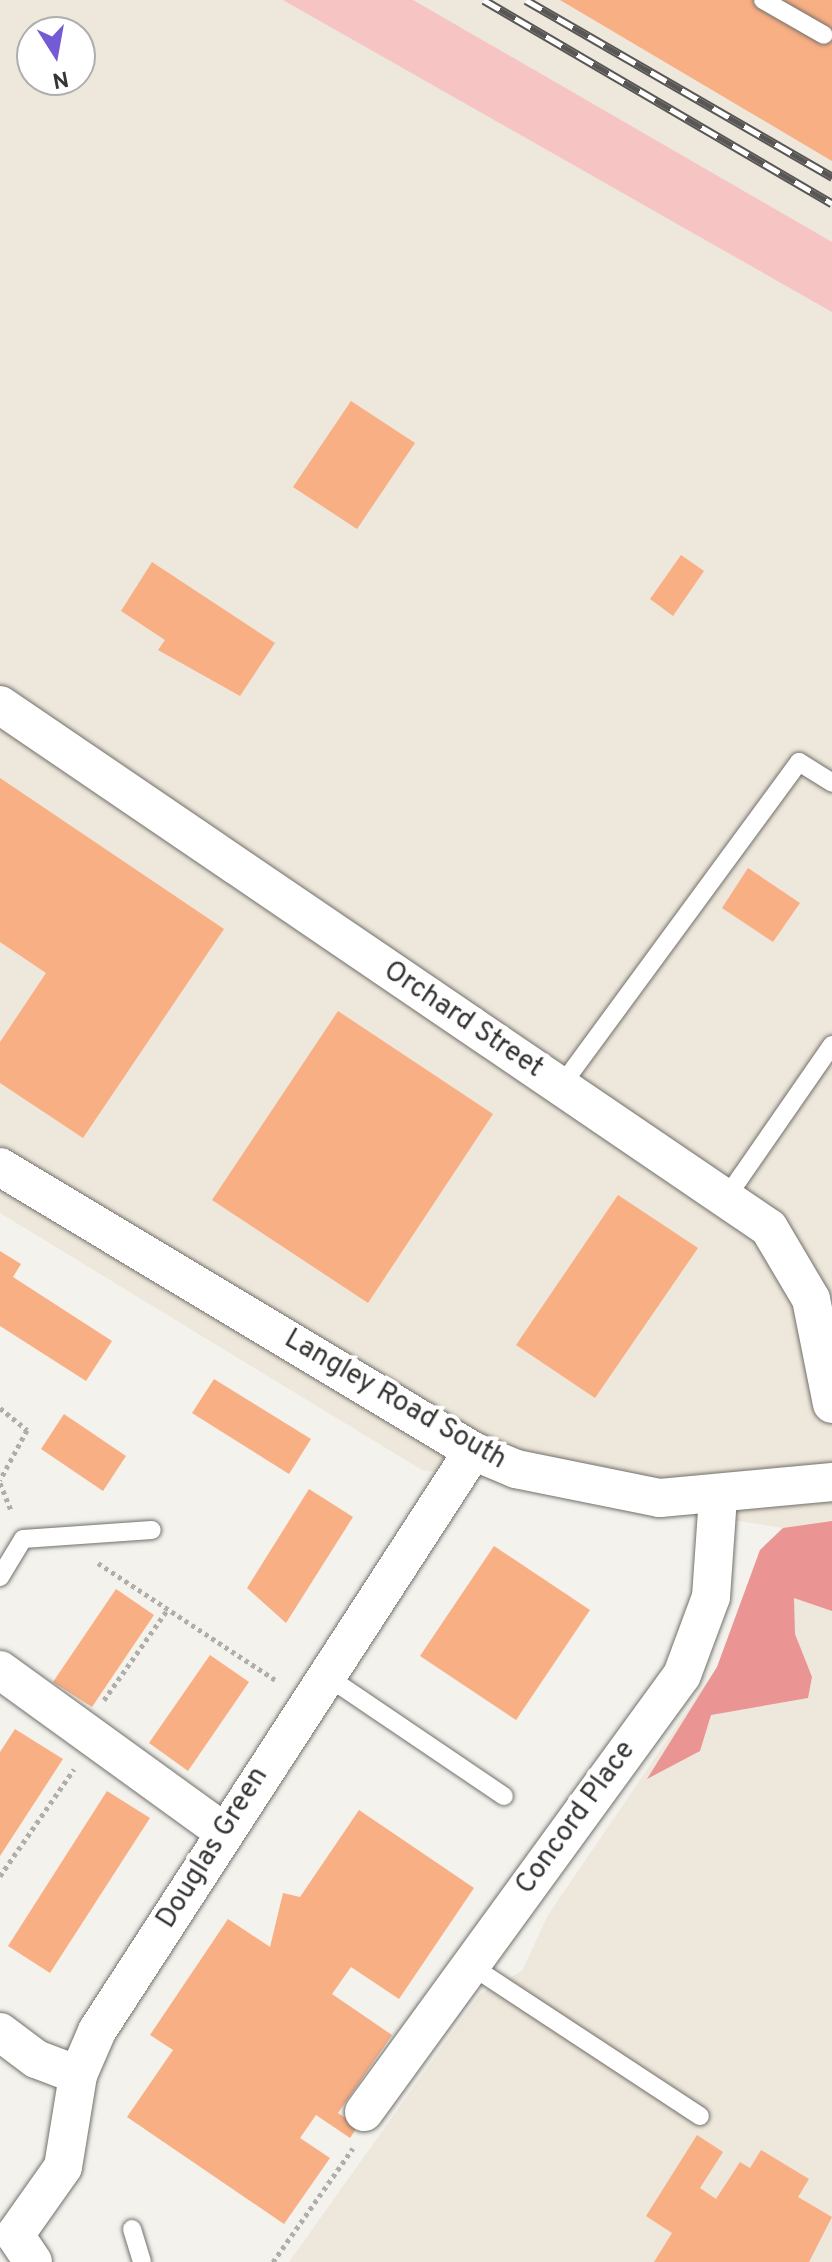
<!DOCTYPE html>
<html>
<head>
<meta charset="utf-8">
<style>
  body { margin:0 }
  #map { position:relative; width:832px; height:2262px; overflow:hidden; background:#f4f2ed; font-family:Overpass,sans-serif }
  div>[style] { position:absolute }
  .built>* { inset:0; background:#eee7db }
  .green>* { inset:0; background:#f5c4c3 }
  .forest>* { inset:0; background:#ea9493 }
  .building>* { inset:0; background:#f9af84 }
  .path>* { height:5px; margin-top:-2.5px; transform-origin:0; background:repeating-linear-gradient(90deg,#b0aeab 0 4px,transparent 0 8px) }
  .roads { filter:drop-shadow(0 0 2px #72706b) drop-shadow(0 0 2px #72706b) }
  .lane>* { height:18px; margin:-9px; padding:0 9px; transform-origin:9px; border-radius:9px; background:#fff }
  .street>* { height:38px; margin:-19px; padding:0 19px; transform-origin:19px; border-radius:19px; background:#fff }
  .rail>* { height:9px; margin-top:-4.5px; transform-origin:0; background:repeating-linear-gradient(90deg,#fff 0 18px,#585755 0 36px); box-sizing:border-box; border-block:2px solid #585755 }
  span { translate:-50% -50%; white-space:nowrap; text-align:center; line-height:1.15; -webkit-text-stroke:8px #fff; paint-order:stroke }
  .street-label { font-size:28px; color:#363533 }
  .north { position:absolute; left:16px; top:16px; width:80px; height:80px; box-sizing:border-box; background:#fff; border:2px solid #afaead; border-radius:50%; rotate:169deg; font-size:22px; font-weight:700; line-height:32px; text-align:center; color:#363533 }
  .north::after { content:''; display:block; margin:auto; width:28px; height:36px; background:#745bd5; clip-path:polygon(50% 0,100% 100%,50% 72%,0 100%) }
</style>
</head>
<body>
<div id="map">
  <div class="built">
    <div style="clip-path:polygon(evenodd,0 0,832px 0,832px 2262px,289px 2262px,480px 1994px,522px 1971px,548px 1915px,717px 1667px,760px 1550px,783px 1528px,422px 1470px,0 1213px,0 0,32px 32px,80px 32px,80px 80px,32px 80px,32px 32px)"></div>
  </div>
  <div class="green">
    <div style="clip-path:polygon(283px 0,413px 0,832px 242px,832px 312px)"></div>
  </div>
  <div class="forest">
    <div style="clip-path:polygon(832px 1521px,832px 1611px,794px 1598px,795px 1634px,812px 1677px,808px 1698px,711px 1715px,700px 1751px,647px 1779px,717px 1667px,760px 1550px,783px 1528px)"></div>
  </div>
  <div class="building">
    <div style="clip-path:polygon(560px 0,832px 0,832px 161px)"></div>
    <div style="clip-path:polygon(351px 401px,415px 443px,357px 529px,293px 487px)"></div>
    <div style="clip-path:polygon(681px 555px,704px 571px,673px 616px,650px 599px)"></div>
    <div style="clip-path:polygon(152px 562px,275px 643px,240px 696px,158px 650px,165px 640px,121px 611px)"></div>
    <div style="clip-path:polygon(0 778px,224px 929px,83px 1138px,0 1083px,0 1042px,46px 973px,0 942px)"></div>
    <div style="clip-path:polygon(748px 868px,800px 903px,773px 942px,722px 908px)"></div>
    <div style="clip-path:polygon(338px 1011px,493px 1114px,368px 1303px,212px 1200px)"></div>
    <div style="clip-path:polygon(618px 1195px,698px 1248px,595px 1398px,516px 1345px)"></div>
    <div style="clip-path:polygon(0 1251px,21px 1264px,13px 1277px,112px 1341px,86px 1381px,0 1326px)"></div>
    <div style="clip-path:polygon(214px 1379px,311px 1439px,289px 1474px,192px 1413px)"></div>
    <div style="clip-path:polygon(64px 1414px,126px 1456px,103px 1491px,41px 1449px)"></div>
    <div style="clip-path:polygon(309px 1489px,353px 1517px,286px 1623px,247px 1588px)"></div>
    <div style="clip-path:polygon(494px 1546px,590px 1610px,516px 1720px,420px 1656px)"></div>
    <div style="clip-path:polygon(116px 1589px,154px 1615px,92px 1707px,53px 1682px)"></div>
    <div style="clip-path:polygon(210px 1655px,249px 1682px,188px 1771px,149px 1743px)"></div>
    <div style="clip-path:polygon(15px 1729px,63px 1759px,0 1856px,0 1752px)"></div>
    <div style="clip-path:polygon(107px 1791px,150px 1818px,50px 1973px,8px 1946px)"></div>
    <div style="clip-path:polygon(359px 1810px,474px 1888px,399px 1999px,351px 1967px,332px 1994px,392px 2035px,338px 2113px,358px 2126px,350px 2138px,316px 2115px,300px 2138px,330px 2158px,284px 2224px,127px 2117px,173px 2050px,150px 2035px,228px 1919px,270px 1947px,283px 1893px,300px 1897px)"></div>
    <div style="clip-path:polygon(697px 2135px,723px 2152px,700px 2188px,716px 2199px,740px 2162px,750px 2168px,761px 2150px,809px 2179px,798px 2197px,832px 2217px,809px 2262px,654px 2262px,672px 2233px,646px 2216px)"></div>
  </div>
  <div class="path">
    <div style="left:0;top:1408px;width:35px;rotate:39deg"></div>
    <div style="left:27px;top:1430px;width:57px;rotate:118.4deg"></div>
    <div style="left:0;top:1483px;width:31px;rotate:68deg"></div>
    <div style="left:98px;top:1563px;width:214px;rotate:33.4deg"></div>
    <div style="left:104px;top:1700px;width:111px;rotate:-54.9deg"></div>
    <div style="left:0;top:1876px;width:130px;rotate:-55.3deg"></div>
    <div style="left:273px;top:2262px;width:139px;rotate:-54.9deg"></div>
  </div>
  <div class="roads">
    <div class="lane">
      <div style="left:763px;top:0;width:70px;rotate:29.8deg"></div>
      <div style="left:561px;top:1086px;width:402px;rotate:-53.7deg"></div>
      <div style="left:799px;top:762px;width:39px;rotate:32deg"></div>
      <div style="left:726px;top:1198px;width:186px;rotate:-55.3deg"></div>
      <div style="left:0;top:1577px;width:44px;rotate:-58.8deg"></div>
      <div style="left:23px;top:1539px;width:129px;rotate:-4deg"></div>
      <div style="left:325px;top:1675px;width:216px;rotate:34.1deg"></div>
      <div style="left:470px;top:1965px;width:275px;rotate:33.3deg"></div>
      <div style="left:132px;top:2229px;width:34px;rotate:73deg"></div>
    </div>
    <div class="street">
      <div style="left:0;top:705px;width:930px;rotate:34.22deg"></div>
      <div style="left:769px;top:1228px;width:82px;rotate:59.4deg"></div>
      <div style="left:811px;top:1299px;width:107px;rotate:78.7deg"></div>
      <div style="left:0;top:1167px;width:552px;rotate:30.98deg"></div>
      <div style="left:473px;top:1451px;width:47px;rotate:22.7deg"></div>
      <div style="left:516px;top:1469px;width:147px;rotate:11.4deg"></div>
      <div style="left:660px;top:1498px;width:173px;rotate:-5.3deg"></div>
      <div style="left:0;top:1670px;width:273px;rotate:35.9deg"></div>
      <div style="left:0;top:2032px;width:45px;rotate:36.9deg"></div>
      <div style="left:36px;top:2059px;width:45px;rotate:20.9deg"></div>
      <div style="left:364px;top:2112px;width:540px;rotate:-53.96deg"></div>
      <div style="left:682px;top:1675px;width:83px;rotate:-69.6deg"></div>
      <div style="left:711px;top:1597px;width:100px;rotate:-86deg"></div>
      <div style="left:15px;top:2235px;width:83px;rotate:-54.8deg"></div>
      <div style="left:63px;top:2167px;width:93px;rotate:-80.7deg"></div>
      <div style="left:78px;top:2075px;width:48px;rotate:-66.6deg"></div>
      <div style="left:97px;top:2031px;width:691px;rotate:-57.05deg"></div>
      <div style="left:15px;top:2235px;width:32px;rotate:56deg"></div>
    </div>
  </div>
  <div class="rail">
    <div style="left:484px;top:0;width:403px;rotate:30.3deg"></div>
    <div style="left:526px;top:0;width:354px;rotate:30deg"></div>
  </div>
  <div class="street-label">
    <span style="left:463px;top:1020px;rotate:34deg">Orchard Street</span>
    <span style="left:395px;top:1400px;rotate:30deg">Langley Road South</span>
    <span style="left:576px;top:1818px;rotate:-54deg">Concord Place</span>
    <span style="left:213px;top:1848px;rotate:-58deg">Douglas Green</span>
  </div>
  <div class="north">N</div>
</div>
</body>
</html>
